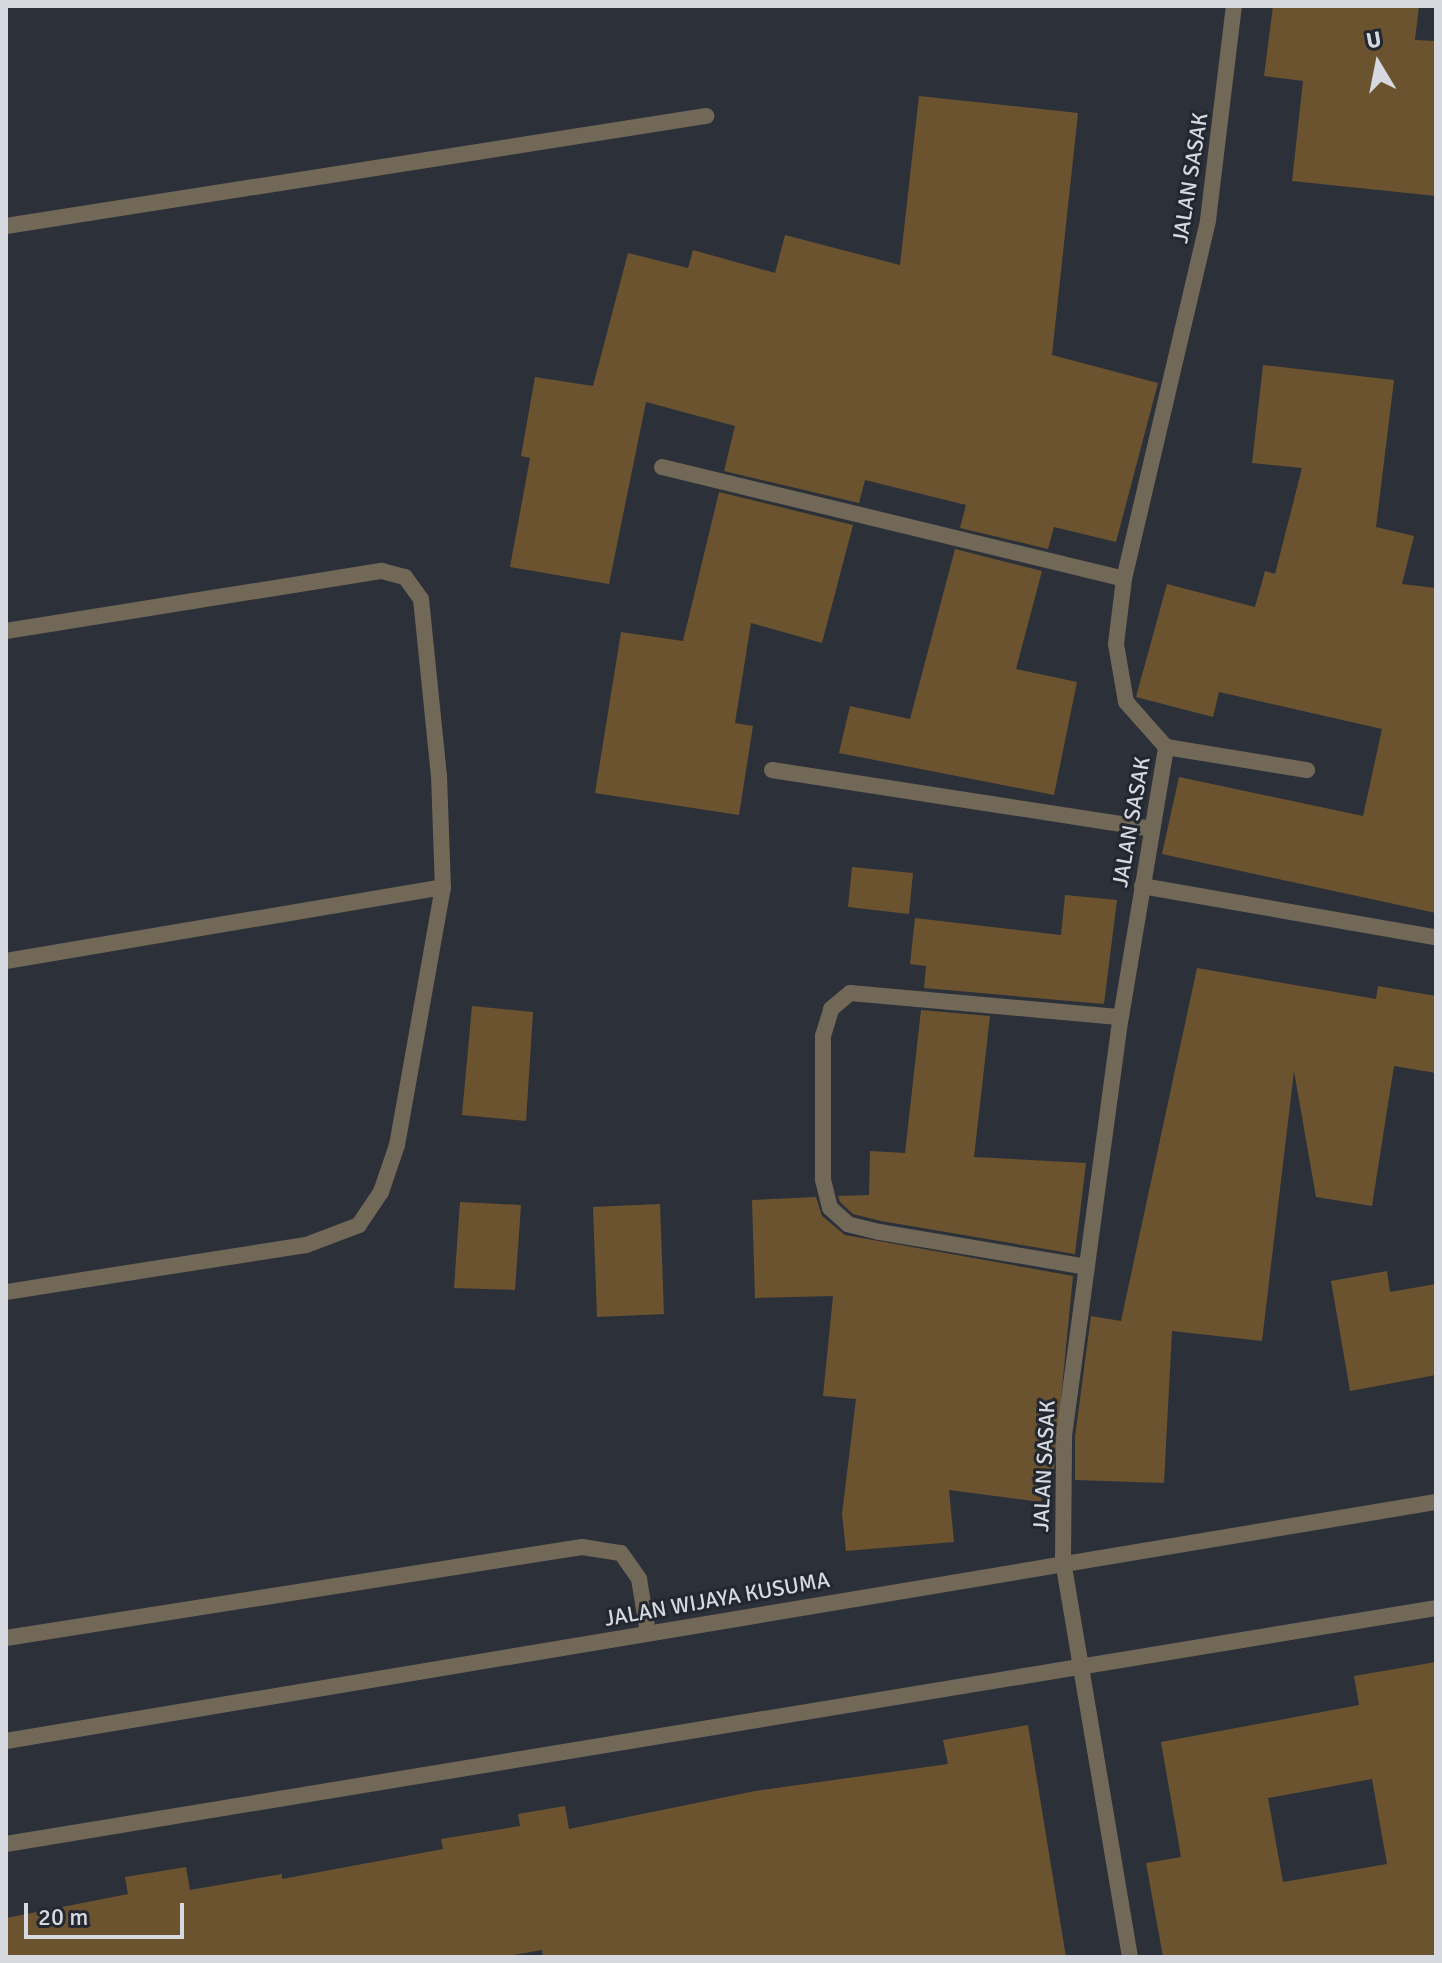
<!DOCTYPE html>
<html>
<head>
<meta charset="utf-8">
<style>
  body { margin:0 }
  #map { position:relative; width:1442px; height:1963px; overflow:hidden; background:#2c3139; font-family:Signika,sans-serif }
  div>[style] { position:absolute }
  .building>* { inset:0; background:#6b5330 }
  .lane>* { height:16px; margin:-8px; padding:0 8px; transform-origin:8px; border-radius:8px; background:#716858 }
  .street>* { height:16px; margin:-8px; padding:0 8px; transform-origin:8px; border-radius:8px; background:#716858 }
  span { translate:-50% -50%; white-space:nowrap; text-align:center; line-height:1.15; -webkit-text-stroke:6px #23272f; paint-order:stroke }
  .street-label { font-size:22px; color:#d6d9df }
  .frame { position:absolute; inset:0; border:8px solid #d6d9df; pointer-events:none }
  .north { position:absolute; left:1338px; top:24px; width:80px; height:80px; -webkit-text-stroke:6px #23272f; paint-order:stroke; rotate:350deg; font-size:22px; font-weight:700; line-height:32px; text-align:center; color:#d6d9df }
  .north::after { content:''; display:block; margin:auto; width:28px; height:36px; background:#d6d9df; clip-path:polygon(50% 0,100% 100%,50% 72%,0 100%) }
  .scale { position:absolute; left:24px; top:1903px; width:160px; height:36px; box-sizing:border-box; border:4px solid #d6d9df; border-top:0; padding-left:10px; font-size:24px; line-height:28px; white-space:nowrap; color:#d6d9df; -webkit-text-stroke:6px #23272f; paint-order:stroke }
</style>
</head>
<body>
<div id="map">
  <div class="building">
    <div style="clip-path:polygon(1273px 6px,1419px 6px,1415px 40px,1436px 41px,1436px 196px,1292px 181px,1303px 81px,1264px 76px)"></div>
    <div style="clip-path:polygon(919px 96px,1078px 113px,1052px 355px,1158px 383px,1116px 542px,1054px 527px,1048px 549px,960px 528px,966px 505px,865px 480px,859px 503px,724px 471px,735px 426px,646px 402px,609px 584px,510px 567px,530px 458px,521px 456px,535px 377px,593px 386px,628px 253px,688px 268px,693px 250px,775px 273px,785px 235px,900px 265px)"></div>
    <div style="clip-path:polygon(1263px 365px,1394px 380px,1376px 527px,1414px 536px,1402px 584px,1436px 588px,1436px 913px,1162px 854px,1179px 777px,1363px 816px,1382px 729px,1219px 692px,1213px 717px,1136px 697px,1167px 584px,1255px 607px,1265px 571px,1275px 574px,1302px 468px,1252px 463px)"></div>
    <div style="clip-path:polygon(719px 492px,853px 525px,822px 643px,751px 623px,735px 723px,753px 726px,739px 815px,595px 793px,621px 632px,683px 641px)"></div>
    <div style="clip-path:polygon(955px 549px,1042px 571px,1016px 669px,1077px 682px,1054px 795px,839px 753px,850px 706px,910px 719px)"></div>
    <div style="clip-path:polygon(852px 867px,913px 873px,909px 914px,848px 907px)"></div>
    <div style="clip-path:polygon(1065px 895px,1117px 900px,1104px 1004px,924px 988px,926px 966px,910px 964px,915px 918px,1061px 935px)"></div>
    <div style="clip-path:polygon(1197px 968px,1376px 999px,1378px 986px,1436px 996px,1436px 1073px,1394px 1066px,1372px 1206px,1316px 1197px,1294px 1071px,1262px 1341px,1172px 1331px,1164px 1483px,1075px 1480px,1075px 1437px,1091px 1316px,1121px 1321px)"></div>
    <div style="clip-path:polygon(472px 1006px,533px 1012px,526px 1121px,462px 1115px)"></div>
    <div style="clip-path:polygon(921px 1010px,990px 1016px,974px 1157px,1086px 1163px,1075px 1254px,881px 1221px,853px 1214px,840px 1202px,838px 1196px,869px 1195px,870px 1151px,905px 1153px)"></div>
    <div style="clip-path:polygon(816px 1197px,822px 1216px,845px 1235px,1073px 1276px,1053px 1479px,1045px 1478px,1041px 1502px,949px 1490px,954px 1542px,846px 1551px,842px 1514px,856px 1399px,823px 1396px,833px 1296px,755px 1298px,752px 1200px)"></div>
    <div style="clip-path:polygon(460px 1202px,521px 1205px,515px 1290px,454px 1288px)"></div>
    <div style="clip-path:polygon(660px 1204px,664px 1314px,597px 1317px,593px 1207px)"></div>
    <div style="clip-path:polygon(1387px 1271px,1390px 1292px,1436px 1284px,1436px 1375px,1350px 1391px,1331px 1281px)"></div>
    <div style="clip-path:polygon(evenodd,1436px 1662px,1436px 1957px,1163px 1957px,1146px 1863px,1181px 1857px,1161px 1742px,1359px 1705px,1354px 1676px,1436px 1662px,1372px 1779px,1387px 1864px,1283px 1882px,1268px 1798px,1372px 1779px)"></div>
    <div style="clip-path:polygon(1028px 1725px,1066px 1957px,543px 1957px,542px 1950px,502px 1957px,6px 1957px,6px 1918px,128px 1894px,125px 1877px,186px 1867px,190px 1890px,282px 1874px,282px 1879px,443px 1849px,441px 1839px,520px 1826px,518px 1814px,565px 1806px,569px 1829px,755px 1791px,948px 1764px,943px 1740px)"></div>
  </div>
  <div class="lane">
    <div style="left:6px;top:1638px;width:583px;rotate:-8.98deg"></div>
    <div style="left:582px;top:1547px;width:39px;rotate:9deg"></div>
    <div style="left:621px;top:1553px;width:32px;rotate:55deg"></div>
    <div style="left:639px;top:1579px;width:55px;rotate:80.5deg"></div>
  </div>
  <div class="street">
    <div style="left:6px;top:226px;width:709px;rotate:-8.93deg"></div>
    <div style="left:662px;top:467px;width:475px;rotate:13.6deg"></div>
    <div style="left:6px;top:631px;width:381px;rotate:-9.1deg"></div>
    <div style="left:382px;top:571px;width:24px;rotate:15deg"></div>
    <div style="left:405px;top:577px;width:27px;rotate:54deg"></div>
    <div style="left:421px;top:599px;width:177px;rotate:84.2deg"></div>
    <div style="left:439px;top:775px;width:112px;rotate:88deg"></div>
    <div style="left:443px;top:887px;width:262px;rotate:100.1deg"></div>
    <div style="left:397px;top:1145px;width:50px;rotate:108.8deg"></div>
    <div style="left:381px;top:1192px;width:40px;rotate:124deg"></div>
    <div style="left:359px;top:1225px;width:57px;rotate:159.3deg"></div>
    <div style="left:306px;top:1245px;width:304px;rotate:171.1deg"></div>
    <div style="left:1166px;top:747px;width:143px;rotate:9.3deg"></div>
    <div style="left:772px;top:770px;width:384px;rotate:8.8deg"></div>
    <div style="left:1142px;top:886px;width:297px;rotate:9.9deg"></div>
    <div style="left:6px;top:961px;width:443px;rotate:-9.6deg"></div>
    <div style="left:1087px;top:1267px;width:211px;rotate:-170.4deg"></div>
    <div style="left:879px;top:1232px;width:32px;rotate:-166deg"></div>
    <div style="left:848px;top:1224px;width:24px;rotate:-138deg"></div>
    <div style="left:830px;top:1208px;width:30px;rotate:-104deg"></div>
    <div style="left:823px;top:1179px;width:143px;rotate:-90deg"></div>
    <div style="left:823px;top:1036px;width:28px;rotate:-73deg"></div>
    <div style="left:831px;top:1009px;width:25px;rotate:-40deg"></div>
    <div style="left:850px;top:993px;width:272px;rotate:5.1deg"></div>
    <div style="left:6px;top:1741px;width:1450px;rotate:-9.49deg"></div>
    <div style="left:6px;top:1844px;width:1449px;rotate:-9.37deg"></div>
    <div style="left:1130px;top:1957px;width:401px;rotate:-99.6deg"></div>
    <div style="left:1063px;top:1562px;width:126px;rotate:-89.5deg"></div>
    <div style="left:1064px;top:1436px;width:423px;rotate:-82.3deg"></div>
    <div style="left:1121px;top:1017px;width:274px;rotate:-80.5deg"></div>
    <div style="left:1166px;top:747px;width:60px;rotate:-131.6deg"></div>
    <div style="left:1126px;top:702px;width:59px;rotate:-99.8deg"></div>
    <div style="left:1116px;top:644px;width:65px;rotate:-83deg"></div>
    <div style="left:1124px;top:579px;width:369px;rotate:-76.8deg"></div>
    <div style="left:1208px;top:220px;width:216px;rotate:-83.1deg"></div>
  </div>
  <div class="street-label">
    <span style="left:1190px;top:178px;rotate:-81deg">JALAN SASAK</span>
    <span style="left:1131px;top:822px;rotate:-80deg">JALAN SASAK</span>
    <span style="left:1044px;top:1466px;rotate:-87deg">JALAN SASAK</span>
    <span style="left:717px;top:1599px;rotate:-10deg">JALAN WIJAYA KUSUMA</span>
  </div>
  <div class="frame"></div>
  <div class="north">U</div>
  <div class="scale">20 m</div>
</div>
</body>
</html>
